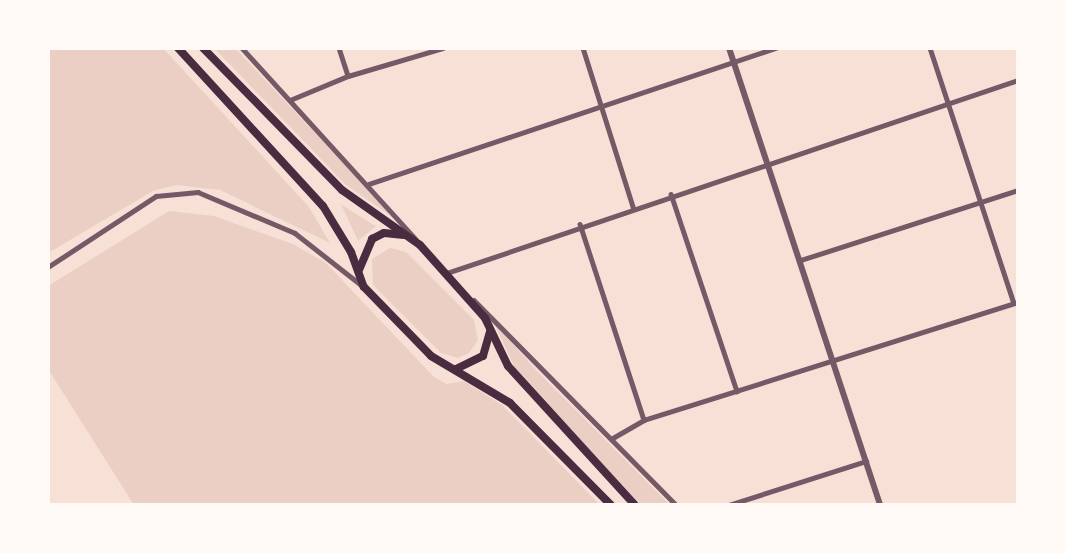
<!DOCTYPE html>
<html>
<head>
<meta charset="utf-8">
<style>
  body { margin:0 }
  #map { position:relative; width:1066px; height:553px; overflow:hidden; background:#f7e1d7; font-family:Raleway,sans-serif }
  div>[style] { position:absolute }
  .green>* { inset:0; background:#ebcfc5 }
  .minor>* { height:4.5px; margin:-2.25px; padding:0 2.25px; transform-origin:2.25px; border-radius:2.25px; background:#755966 }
  .tertiary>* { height:6px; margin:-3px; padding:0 3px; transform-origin:3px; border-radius:3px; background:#755966 }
  .trunk>* { height:8px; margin:-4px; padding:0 4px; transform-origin:4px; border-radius:4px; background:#4a2c40 }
  span { translate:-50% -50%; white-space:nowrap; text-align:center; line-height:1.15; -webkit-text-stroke:5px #fffaf5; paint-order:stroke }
  .frame { position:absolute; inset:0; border:50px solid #fffaf5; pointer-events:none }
</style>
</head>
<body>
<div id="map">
  <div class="green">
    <div style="clip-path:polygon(48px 48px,163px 48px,309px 207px,330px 243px,220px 190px,176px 185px,153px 191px,48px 253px)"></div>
    <div style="clip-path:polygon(214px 48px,235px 48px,397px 220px,346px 185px)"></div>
    <div style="clip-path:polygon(341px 204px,351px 211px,376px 226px,358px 241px)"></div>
    <div style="clip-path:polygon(169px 211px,214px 216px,293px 244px,326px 263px,434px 377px,447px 384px,464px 381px,502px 405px,600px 505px,134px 505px,48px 369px,48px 286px)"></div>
    <div style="clip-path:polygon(390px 248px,406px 252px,474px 320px,478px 340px,469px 353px,458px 358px,441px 353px,373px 285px,372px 259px)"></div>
    <div style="clip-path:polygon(494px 323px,536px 370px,670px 505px,640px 505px,514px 366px)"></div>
  </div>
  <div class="minor">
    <div style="left:242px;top:48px;width:258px;rotate:47.7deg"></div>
    <div style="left:339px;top:48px;width:29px;rotate:72deg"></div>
    <div style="left:583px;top:48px;width:167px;rotate:72.5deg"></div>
    <div style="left:930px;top:48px;width:268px;rotate:71.8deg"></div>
    <div style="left:290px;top:100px;width:63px;rotate:-22.5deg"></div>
    <div style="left:348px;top:76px;width:99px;rotate:-16.4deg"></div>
    <div style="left:369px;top:184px;width:429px;rotate:-18.5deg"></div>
    <div style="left:671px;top:194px;width:208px;rotate:71.5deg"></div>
    <div style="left:580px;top:224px;width:206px;rotate:71.9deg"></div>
    <div style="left:801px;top:260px;width:228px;rotate:-17.9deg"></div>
    <div style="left:48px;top:267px;width:129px;rotate:-33.3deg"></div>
    <div style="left:156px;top:196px;width:42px;rotate:-5.4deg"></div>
    <div style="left:198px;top:192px;width:105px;rotate:22.9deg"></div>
    <div style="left:295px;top:233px;width:83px;rotate:38.1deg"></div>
    <div style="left:447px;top:273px;width:603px;rotate:-18.68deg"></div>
    <div style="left:474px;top:300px;width:288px;rotate:45.4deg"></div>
    <div style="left:611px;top:439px;width:38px;rotate:-30deg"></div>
    <div style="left:644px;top:420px;width:392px;rotate:-17.5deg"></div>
    <div style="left:729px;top:505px;width:144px;rotate:-17.8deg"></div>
  </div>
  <div class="tertiary">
    <div style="left:729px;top:48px;width:481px;rotate:71.7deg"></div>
  </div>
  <div class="trunk">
    <div style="left:178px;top:48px;width:214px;rotate:47.5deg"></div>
    <div style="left:323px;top:206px;width:54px;rotate:58.7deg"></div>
    <div style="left:351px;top:252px;width:37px;rotate:70deg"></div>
    <div style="left:364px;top:287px;width:96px;rotate:45.8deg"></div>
    <div style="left:431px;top:356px;width:92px;rotate:30.7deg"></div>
    <div style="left:510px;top:403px;width:144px;rotate:45.3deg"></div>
    <div style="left:203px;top:48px;width:199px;rotate:45.6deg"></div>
    <div style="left:342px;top:190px;width:95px;rotate:35.2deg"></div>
    <div style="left:420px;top:245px;width:98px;rotate:48.3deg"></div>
    <div style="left:485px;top:318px;width:53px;rotate:64.4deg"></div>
    <div style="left:508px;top:366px;width:188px;rotate:47.6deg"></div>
    <div style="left:359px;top:270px;width:34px;rotate:-67deg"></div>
    <div style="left:372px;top:239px;width:13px;rotate:-27deg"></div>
    <div style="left:384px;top:233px;width:20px;rotate:6deg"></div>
    <div style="left:456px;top:369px;width:30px;rotate:-26deg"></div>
    <div style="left:483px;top:356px;width:26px;rotate:-74deg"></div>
  </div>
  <div class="frame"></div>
</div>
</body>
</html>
